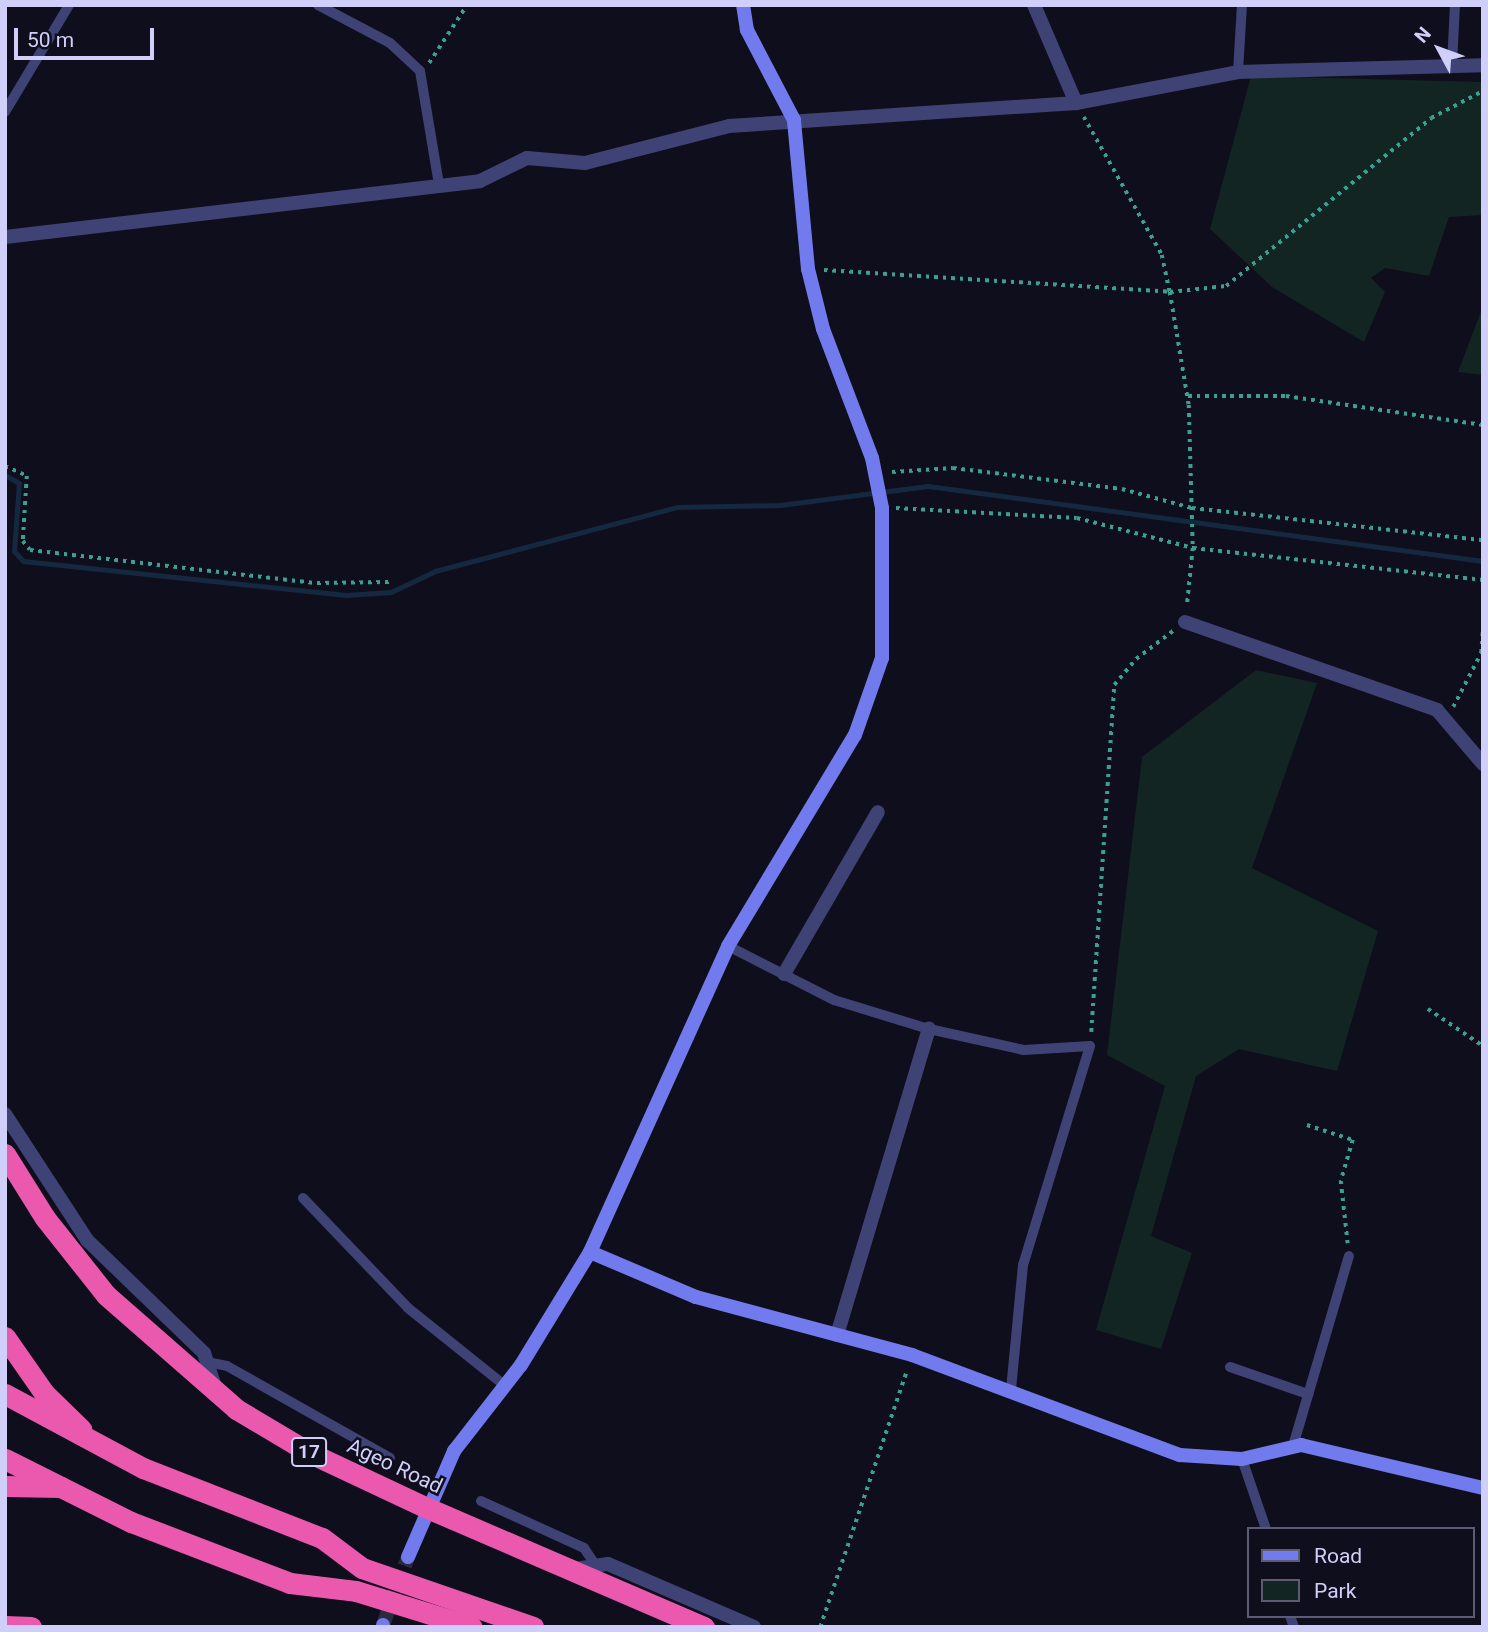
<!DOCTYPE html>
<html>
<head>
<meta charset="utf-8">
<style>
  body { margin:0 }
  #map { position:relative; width:1488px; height:1632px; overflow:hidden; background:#0f0e1c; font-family:Roboto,sans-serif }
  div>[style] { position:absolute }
  .green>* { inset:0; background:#122522 }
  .stream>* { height:5px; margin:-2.5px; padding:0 2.5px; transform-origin:2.5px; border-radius:2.5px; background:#142940 }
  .secondary-tunnel>* { height:14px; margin-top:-7px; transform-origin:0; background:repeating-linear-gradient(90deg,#2c2b3d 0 14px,transparent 0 21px) }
  .path>* { height:3.5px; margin-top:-1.75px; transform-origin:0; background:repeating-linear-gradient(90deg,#3ca090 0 3.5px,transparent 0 8.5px) }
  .lane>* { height:10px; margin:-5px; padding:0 5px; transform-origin:5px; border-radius:5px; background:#3f4275 }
  .street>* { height:14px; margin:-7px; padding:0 7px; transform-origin:7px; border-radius:7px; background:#3f4275 }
  .secondary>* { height:14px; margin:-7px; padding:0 7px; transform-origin:7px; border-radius:7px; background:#727bed }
  .highway>* { height:21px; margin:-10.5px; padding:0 10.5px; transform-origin:10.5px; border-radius:10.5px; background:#ea59ad }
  span { translate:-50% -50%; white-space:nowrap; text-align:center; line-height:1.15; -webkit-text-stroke:5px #0f0e1c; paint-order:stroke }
  .shield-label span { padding:2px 5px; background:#0f0e1c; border:2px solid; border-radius:5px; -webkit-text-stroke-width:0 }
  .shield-label { font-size:19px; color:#d0cff9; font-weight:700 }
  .street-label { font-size:21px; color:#d0cff9 }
  .frame { position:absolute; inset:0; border:7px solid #d0cff9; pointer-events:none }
  .legend { position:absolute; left:1247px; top:1527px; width:228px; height:91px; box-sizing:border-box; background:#0f0e1c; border:2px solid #5c5b74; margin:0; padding:9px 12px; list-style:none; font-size:21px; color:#d0cff9 }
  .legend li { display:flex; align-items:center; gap:14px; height:35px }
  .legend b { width:35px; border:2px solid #5c5b74 }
  .north { position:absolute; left:1404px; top:14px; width:70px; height:70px; -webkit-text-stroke:5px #0f0e1c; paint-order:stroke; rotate:311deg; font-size:19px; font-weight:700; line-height:28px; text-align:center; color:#d0cff9 }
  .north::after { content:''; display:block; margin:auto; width:24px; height:32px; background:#d0cff9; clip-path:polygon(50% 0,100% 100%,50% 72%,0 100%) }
  .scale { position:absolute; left:14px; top:28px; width:140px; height:32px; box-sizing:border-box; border:4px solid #d0cff9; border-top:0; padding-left:9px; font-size:21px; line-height:24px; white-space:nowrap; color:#d0cff9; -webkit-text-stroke:5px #0f0e1c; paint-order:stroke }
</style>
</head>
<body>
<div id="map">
  <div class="green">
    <div style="clip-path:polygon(1251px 76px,1483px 82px,1483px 215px,1449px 217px,1429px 276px,1385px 268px,1371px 278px,1385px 292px,1364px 342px,1272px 287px,1210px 229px)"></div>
    <div style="clip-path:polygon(1483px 306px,1483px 375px,1458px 372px)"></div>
    <div style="clip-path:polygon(1256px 670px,1317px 683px,1252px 868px,1378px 931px,1337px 1071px,1239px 1049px,1196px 1076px,1151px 1236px,1192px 1253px,1161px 1349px,1096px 1330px,1165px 1086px,1107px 1055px,1142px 757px)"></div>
  </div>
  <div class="stream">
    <div style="left:5px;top:475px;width:16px;rotate:30deg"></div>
    <div style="left:19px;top:483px;width:68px;rotate:94.2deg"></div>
    <div style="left:14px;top:551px;width:13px;rotate:48deg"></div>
    <div style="left:23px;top:561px;width:325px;rotate:6deg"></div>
    <div style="left:346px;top:595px;width:45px;rotate:-3.8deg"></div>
    <div style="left:391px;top:592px;width:49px;rotate:-25.5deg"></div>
    <div style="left:435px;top:571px;width:250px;rotate:-14.8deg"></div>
    <div style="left:677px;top:507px;width:103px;rotate:-1.1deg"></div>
    <div style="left:780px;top:505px;width:149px;rotate:-7.3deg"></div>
    <div style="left:928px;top:486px;width:560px;rotate:7.7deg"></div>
  </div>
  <div class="secondary-tunnel">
    <div style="left:383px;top:1625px;width:72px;rotate:-69.8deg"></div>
  </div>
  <div class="path">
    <div style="left:429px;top:63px;width:69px;rotate:-56.8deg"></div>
    <div style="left:1084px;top:117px;width:159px;rotate:60.5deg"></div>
    <div style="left:1162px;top:255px;width:38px;rotate:78deg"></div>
    <div style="left:1170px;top:292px;width:115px;rotate:80.5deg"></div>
    <div style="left:1189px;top:405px;width:143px;rotate:88.4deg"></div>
    <div style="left:1193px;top:548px;width:59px;rotate:95.8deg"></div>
    <div style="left:824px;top:270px;width:347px;rotate:3.6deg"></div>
    <div style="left:1170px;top:292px;width:56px;rotate:-6.1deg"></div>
    <div style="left:1226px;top:286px;width:265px;rotate:-39.3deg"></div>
    <div style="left:1431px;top:118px;width:59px;rotate:-27.4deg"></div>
    <div style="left:1188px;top:396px;width:98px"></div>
    <div style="left:1286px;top:396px;width:199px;rotate:8.4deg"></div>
    <div style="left:5px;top:466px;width:24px;rotate:24deg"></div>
    <div style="left:27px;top:476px;width:65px;rotate:93.5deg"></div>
    <div style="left:23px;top:541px;width:11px;rotate:52deg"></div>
    <div style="left:30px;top:550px;width:289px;rotate:6.6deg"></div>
    <div style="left:317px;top:583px;width:72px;rotate:-0.8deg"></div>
    <div style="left:892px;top:472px;width:61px;rotate:-3.8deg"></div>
    <div style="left:953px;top:468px;width:170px;rotate:7.1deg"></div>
    <div style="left:1122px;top:489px;width:73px;rotate:15.2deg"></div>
    <div style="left:1192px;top:508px;width:293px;rotate:6.3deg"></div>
    <div style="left:896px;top:508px;width:181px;rotate:3.2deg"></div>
    <div style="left:1077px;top:518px;width:120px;rotate:14.5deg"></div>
    <div style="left:1193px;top:548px;width:292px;rotate:6.3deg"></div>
    <div style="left:1453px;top:707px;width:61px;rotate:-62.6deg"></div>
    <div style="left:1481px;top:653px;width:32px;rotate:-86deg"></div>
    <div style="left:1428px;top:1009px;width:66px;rotate:33.9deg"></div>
    <div style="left:1091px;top:1032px;width:348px;rotate:-86.2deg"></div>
    <div style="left:1114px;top:685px;width:34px;rotate:-50deg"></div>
    <div style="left:1136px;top:659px;width:48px;rotate:-37.3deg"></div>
    <div style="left:1307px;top:1125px;width:48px;rotate:18.1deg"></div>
    <div style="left:1353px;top:1140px;width:43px;rotate:106.3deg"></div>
    <div style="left:1341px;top:1181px;width:63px;rotate:83.7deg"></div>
    <div style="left:820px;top:1627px;width:271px;rotate:-71.3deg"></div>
  </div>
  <div class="lane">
    <div style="left:318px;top:5px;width:81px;rotate:27.8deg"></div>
    <div style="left:390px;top:43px;width:41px;rotate:43deg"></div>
    <div style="left:420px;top:71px;width:116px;rotate:80.5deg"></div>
    <div style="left:1452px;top:64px;width:59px;rotate:-87.1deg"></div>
    <div style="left:1238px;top:72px;width:67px;rotate:-86.6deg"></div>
    <div style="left:5px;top:112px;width:125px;rotate:-59.1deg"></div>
    <div style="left:728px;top:946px;width:119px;rotate:27deg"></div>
    <div style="left:834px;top:1000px;width:99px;rotate:17deg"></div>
    <div style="left:929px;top:1029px;width:97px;rotate:12.5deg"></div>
    <div style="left:1024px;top:1050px;width:66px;rotate:-3.5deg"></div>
    <div style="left:1090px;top:1046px;width:229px;rotate:107deg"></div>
    <div style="left:1023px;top:1265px;width:125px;rotate:95.5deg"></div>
    <div style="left:303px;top:1198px;width:152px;rotate:46.3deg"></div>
    <div style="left:408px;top:1308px;width:123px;rotate:38.7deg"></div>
    <div style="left:207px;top:1362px;width:20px;rotate:11deg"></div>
    <div style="left:227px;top:1366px;width:187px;rotate:29.4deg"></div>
    <div style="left:1230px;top:1367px;width:83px;rotate:19.1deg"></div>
    <div style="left:1293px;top:1446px;width:198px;rotate:-73.6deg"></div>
    <div style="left:1242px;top:1459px;width:74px;rotate:71.1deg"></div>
    <div style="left:481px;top:1501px;width:113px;rotate:24.5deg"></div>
    <div style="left:584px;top:1548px;width:18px;rotate:56deg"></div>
    <div style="left:1290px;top:1616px;width:12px;rotate:70deg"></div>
  </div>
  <div class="street">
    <div style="left:1034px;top:5px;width:107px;rotate:66.8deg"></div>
    <div style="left:5px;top:237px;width:478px;rotate:-6.7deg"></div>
    <div style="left:480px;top:181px;width:52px;rotate:-26.1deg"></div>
    <div style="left:527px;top:158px;width:58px;rotate:4.9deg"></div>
    <div style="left:585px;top:163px;width:149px;rotate:-14.4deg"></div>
    <div style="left:729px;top:126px;width:348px;rotate:-3.8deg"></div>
    <div style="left:1076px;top:103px;width:165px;rotate:-10.8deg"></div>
    <div style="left:1238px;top:72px;width:245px;rotate:-1.6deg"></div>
    <div style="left:1185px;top:622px;width:267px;rotate:19.2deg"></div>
    <div style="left:1437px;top:710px;width:71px;rotate:49.6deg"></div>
    <div style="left:784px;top:974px;width:187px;rotate:-59.9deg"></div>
    <div style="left:5px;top:1114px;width:150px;rotate:56.9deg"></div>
    <div style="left:87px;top:1240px;width:163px;rotate:44deg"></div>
    <div style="left:204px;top:1353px;width:39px;rotate:72deg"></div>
    <div style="left:837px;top:1335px;width:320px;rotate:-73.3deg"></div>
    <div style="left:569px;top:1570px;width:39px;rotate:-9deg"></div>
    <div style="left:608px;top:1564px;width:159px;rotate:23.3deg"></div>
  </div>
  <div class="secondary">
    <div style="left:590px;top:1252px;width:115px;rotate:23deg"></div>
    <div style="left:696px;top:1297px;width:224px;rotate:15deg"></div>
    <div style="left:912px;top:1355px;width:286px;rotate:20.5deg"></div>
    <div style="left:1180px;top:1455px;width:62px;rotate:3.7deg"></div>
    <div style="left:1242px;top:1459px;width:61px;rotate:-13.3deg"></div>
    <div style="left:1301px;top:1445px;width:187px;rotate:13.3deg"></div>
    <div style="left:408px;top:1557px;width:116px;rotate:-66.5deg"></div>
    <div style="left:454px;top:1451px;width:109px;rotate:-52.1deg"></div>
    <div style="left:521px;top:1365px;width:132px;rotate:-58.6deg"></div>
    <div style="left:590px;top:1252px;width:336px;rotate:-65.7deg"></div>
    <div style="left:728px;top:946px;width:246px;rotate:-59deg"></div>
    <div style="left:855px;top:735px;width:82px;rotate:-70.7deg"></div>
    <div style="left:882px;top:658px;width:150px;rotate:-90deg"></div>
    <div style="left:882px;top:508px;width:51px;rotate:-101.3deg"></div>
    <div style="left:872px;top:458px;width:138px;rotate:-110.8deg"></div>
    <div style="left:823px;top:329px;width:62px;rotate:-104deg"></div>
    <div style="left:808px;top:269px;width:150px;rotate:-95.4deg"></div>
    <div style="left:794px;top:120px;width:102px;rotate:-117.6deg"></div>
    <div style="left:747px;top:30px;width:25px;rotate:-99deg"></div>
    <div style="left:383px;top:1627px;width:2px;rotate:-90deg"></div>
  </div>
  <div class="highway">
    <div style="left:5px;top:1154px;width:75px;rotate:58deg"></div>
    <div style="left:45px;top:1218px;width:98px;rotate:51.6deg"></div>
    <div style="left:106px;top:1295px;width:173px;rotate:41.2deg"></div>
    <div style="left:236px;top:1409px;width:86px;rotate:30.7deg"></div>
    <div style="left:310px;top:1453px;width:127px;rotate:25.2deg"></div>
    <div style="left:425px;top:1507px;width:304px;rotate:23.3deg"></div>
    <div style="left:5px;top:1337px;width:68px;rotate:55.1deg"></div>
    <div style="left:44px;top:1393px;width:52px;rotate:44.2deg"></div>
    <div style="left:5px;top:1394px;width:157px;rotate:28.2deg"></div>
    <div style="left:143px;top:1468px;width:192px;rotate:21.4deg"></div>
    <div style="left:322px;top:1538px;width:50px;rotate:36.9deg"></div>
    <div style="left:362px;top:1568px;width:181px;rotate:19deg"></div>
    <div style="left:5px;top:1459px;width:141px;rotate:26.6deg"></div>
    <div style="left:131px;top:1522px;width:170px;rotate:21deg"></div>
    <div style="left:290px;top:1583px;width:66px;rotate:6.9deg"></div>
    <div style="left:356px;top:1591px;width:121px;rotate:17.2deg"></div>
    <div style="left:5px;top:1486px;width:56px;rotate:1deg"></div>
    <div style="left:5px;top:1626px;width:26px;rotate:2deg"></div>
  </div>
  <div class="shield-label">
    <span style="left:309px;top:1452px">17</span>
  </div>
  <div class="street-label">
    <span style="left:395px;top:1466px;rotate:25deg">Ageo Road</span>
  </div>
  <div class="frame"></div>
  <ul class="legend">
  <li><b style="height:9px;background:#727bed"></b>Road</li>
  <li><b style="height:19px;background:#122522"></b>Park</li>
  </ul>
  <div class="north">N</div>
  <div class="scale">50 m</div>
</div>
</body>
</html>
